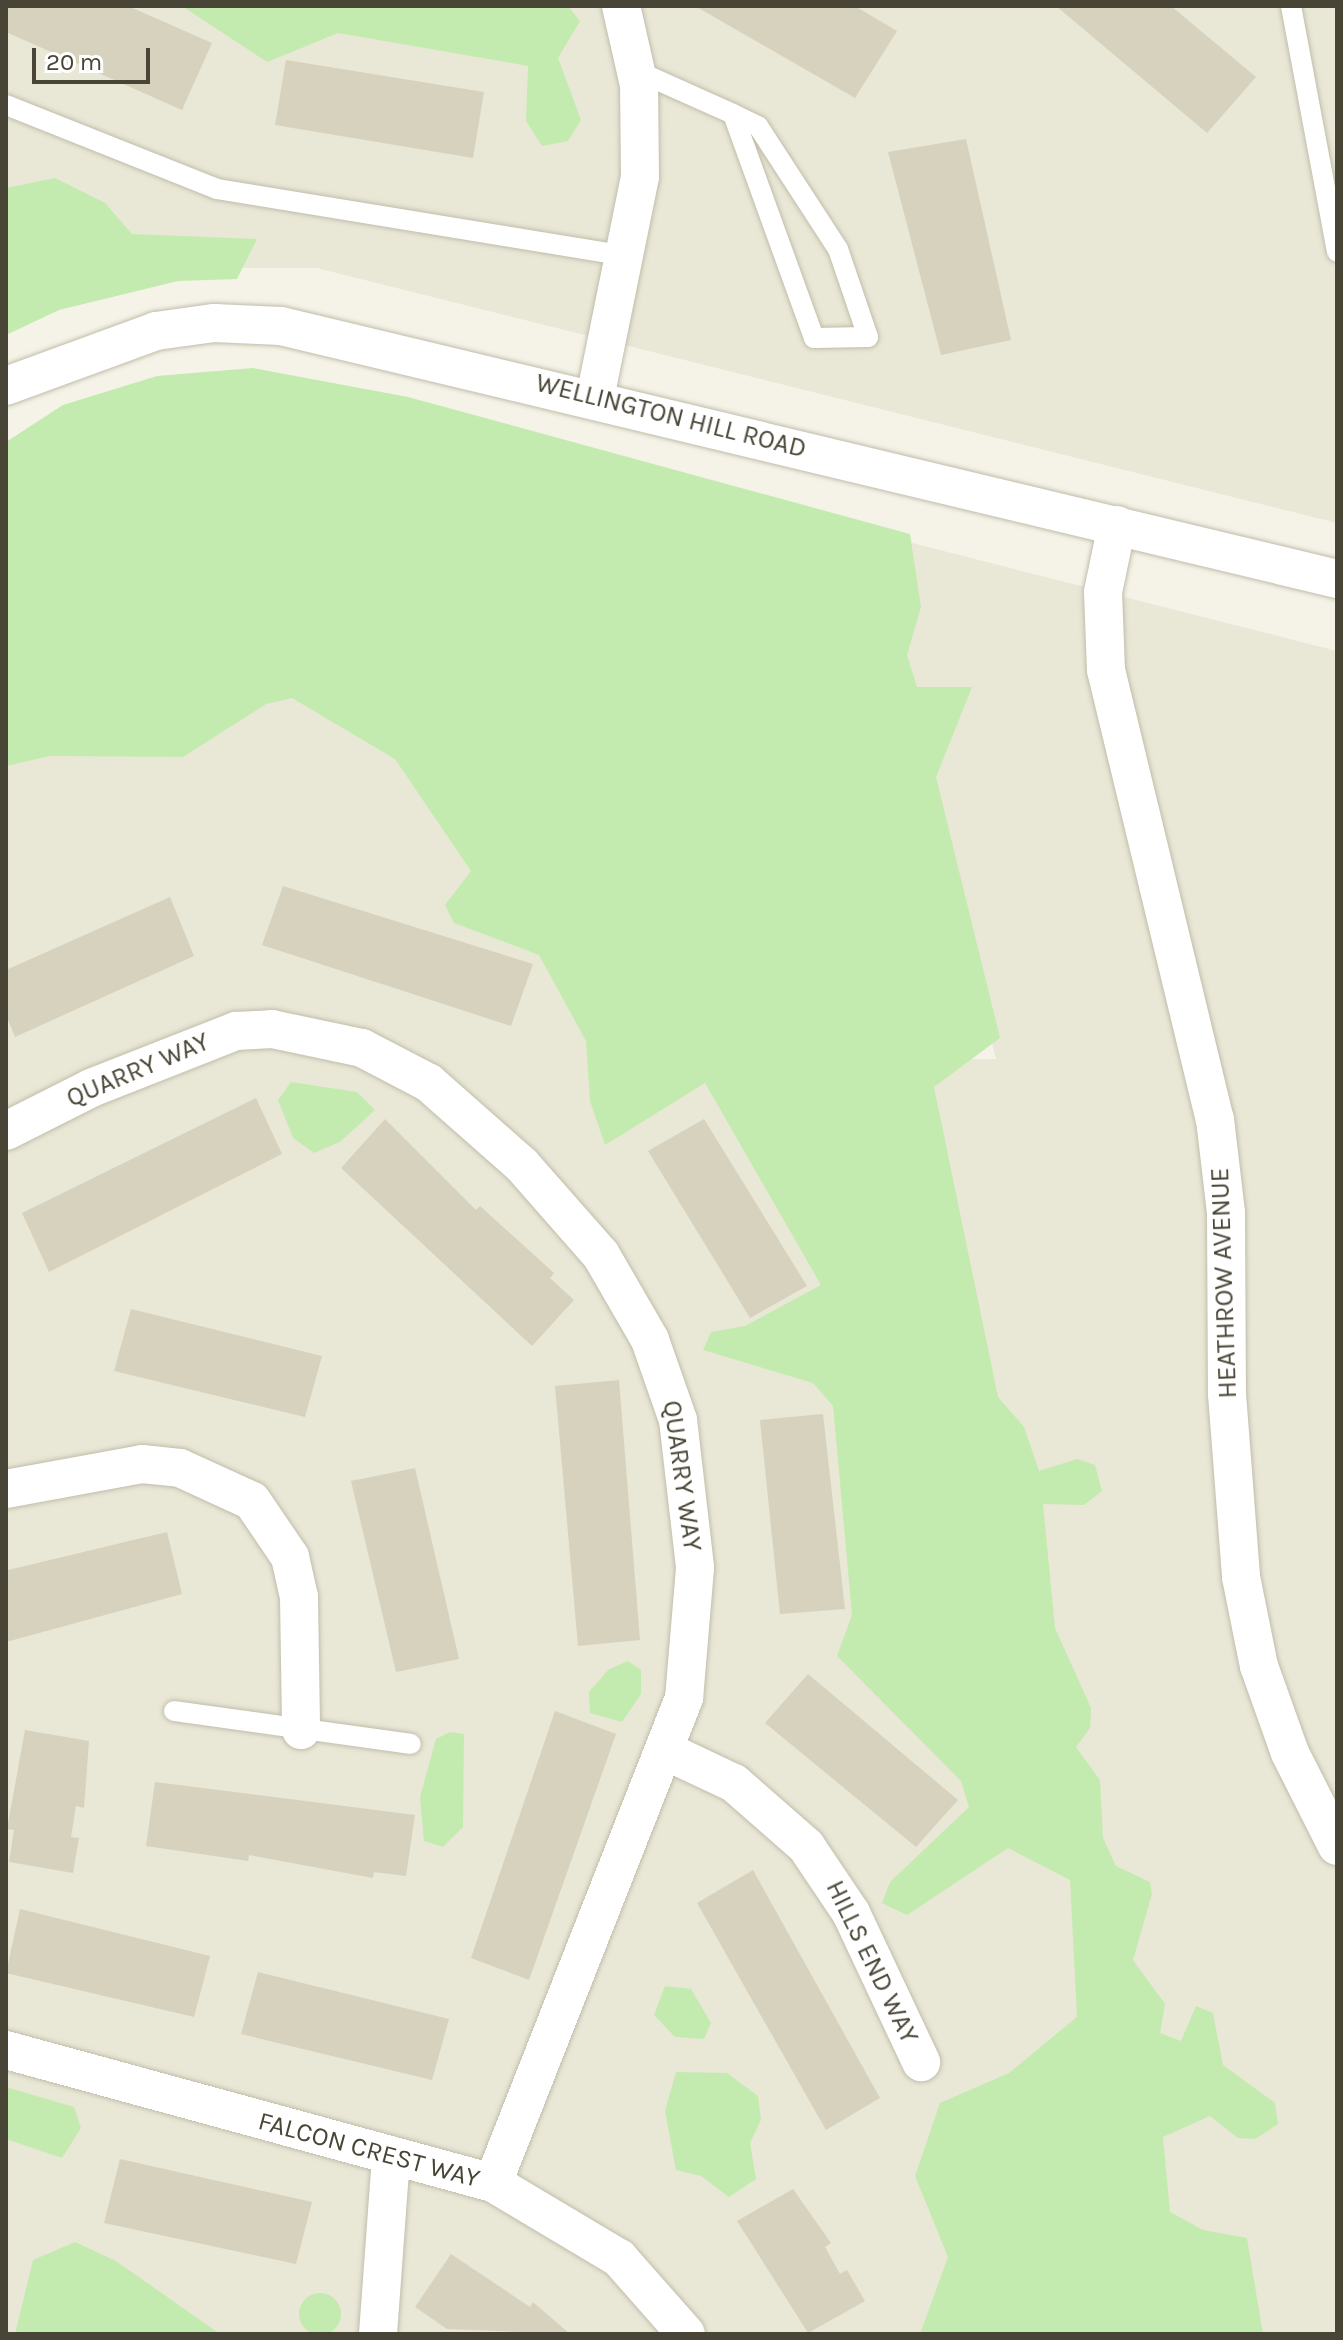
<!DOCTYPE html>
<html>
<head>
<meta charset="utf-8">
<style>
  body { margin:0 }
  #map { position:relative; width:1343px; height:2340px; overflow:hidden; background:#f5f3e8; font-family:Karla,sans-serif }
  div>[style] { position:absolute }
  .residential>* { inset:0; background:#e9e7d6 }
  .green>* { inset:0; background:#c4ebaf }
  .round { border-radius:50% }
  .building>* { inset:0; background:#d7d2bd }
  .roads { filter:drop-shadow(0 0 2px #c1bdaa) drop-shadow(0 0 2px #c1bdaa) }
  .lane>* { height:20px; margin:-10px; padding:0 10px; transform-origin:10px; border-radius:10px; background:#fff }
  .street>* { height:38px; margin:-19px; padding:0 19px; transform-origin:19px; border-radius:19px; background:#fff }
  span { translate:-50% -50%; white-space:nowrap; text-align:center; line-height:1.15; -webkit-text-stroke:6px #fff; paint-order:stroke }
  .street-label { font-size:26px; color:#494536 }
  .frame { position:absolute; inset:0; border:8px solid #494536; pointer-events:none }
  .scale { position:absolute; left:32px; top:48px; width:118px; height:36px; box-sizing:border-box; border:4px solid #494536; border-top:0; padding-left:10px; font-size:24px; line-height:28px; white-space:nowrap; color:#494536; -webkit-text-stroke:6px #fff; paint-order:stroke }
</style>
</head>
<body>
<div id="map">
  <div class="residential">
    <div style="clip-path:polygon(6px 6px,1337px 6px,1337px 523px,317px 268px,130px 268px,6px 312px)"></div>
    <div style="clip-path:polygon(869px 532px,1337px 651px,1337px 2334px,6px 2334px,6px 565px,222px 598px,920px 1059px,996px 1059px)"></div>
  </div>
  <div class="green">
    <div style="clip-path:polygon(182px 6px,568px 6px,580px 21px,558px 58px,581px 120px,568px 141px,542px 146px,526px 121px,528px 66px,338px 33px,267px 62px)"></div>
    <div style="clip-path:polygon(55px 178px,105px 203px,132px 234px,257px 239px,237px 279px,178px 281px,59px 310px,6px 335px,6px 188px)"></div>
    <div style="clip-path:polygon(253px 368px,408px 397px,910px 534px,921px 607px,907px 655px,917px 687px,972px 687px,936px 777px,1000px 1038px,934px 1087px,998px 1397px,1024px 1427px,1039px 1471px,1077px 1459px,1095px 1465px,1102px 1491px,1084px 1505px,1043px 1504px,1055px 1628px,1091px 1708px,1090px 1728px,1076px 1747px,1100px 1780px,1103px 1838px,1116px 1866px,1150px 1882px,1152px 1894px,1133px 1960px,1165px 2004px,1160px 2033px,1181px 2041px,1196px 2006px,1213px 2013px,1223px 2065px,1275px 2103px,1278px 2124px,1255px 2139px,1238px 2138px,1210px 2116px,1163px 2137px,1170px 2212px,1203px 2230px,1247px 2238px,1263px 2334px,920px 2334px,948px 2257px,915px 2176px,940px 2103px,1009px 2073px,1077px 2017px,1070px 1880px,1008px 1848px,907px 1915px,882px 1903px,890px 1882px,969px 1807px,961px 1781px,837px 1656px,852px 1615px,833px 1406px,813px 1383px,703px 1350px,711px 1332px,745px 1326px,821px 1285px,705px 1083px,605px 1145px,590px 1101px,586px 1041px,539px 955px,454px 923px,445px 905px,471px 871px,395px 759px,292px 698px,266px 704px,183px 757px,50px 756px,6px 766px,6px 442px,63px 405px,157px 376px)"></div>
    <div style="clip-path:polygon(291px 1082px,357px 1092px,375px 1110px,340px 1142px,314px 1153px,293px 1138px,278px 1100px)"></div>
    <div style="clip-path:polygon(628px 1661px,641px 1670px,641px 1694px,622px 1722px,590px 1713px,589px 1692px,608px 1670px)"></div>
    <div style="clip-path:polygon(450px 1732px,464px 1734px,463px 1827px,443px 1847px,424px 1841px,420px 1797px,436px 1739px)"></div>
    <div style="clip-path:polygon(665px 1986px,691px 1989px,711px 2023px,704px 2039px,675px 2037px,654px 2015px)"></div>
    <div style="clip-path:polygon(676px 2072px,727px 2073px,758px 2096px,761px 2120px,750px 2143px,756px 2179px,729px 2197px,701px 2176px,676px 2170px,665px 2111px)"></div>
    <div style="clip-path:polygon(6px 2087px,74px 2107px,81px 2128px,62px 2158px,6px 2139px)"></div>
    <div style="clip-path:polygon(75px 2242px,116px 2261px,220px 2334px,15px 2334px,33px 2260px)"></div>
    <div class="round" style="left:299px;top:2293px;width:42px;height:42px"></div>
  </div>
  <div class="building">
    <div style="clip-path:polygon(6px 6px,128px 6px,212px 43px,182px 110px,6px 32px)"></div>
    <div style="clip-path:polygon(695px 6px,855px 6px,897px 31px,855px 98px)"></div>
    <div style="clip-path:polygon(1056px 6px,1171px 6px,1256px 77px,1207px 133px)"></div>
    <div style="clip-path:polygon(286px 60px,484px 92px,473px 158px,275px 125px)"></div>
    <div style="clip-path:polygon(966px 139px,1011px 340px,941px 355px,888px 152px)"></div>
    <div style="clip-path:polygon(283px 886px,533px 964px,511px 1026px,262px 945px)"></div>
    <div style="clip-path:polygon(170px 897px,194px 956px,15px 1037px,6px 1015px,6px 970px)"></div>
    <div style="clip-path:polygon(256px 1098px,282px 1154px,49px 1272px,22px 1213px)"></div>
    <div style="clip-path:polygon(385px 1119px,476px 1210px,480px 1206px,554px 1273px,550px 1278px,574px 1300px,532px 1346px,341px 1168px)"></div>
    <div style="clip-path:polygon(704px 1119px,807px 1286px,750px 1318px,648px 1151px)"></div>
    <div style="clip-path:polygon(131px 1309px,322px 1356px,305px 1417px,114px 1371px)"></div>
    <div style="clip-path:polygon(619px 1380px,640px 1640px,578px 1646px,555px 1386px)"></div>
    <div style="clip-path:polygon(823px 1414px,845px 1609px,780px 1614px,760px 1420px)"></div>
    <div style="clip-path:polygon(415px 1468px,459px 1659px,396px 1672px,351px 1481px)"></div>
    <div style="clip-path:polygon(167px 1532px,182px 1594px,6px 1642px,8px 1570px)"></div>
    <div style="clip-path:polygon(808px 1674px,958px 1800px,916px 1847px,765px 1723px)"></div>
    <div style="clip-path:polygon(555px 1711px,616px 1734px,529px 1980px,471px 1958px)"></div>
    <div style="clip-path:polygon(25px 1730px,89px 1741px,84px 1808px,76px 1806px,71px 1837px,79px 1838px,73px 1873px,9px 1862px,14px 1830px,7px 1829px)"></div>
    <div style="clip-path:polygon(155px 1782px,415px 1815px,406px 1876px,374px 1872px,373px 1878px,249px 1855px,248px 1861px,146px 1846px)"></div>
    <div style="clip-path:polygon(753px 1870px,880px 2098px,826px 2130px,697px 1903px)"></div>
    <div style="clip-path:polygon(20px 1909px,210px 1956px,194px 2017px,6px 1973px)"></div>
    <div style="clip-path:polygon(258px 1972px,449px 2019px,432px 2080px,241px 2034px)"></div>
    <div style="clip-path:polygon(120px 2159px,312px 2202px,296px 2264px,104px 2223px)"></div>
    <div style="clip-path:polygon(793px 2189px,831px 2243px,825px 2247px,840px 2274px,847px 2270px,865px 2301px,808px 2333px,737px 2221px)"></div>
    <div style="clip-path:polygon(451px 2254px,530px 2307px,533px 2302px,570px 2334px,447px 2329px,415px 2307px)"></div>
  </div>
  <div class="roads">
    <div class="lane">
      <div style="left:1291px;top:6px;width:250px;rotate:79.4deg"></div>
      <div style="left:637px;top:71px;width:105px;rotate:24.1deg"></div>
      <div style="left:733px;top:114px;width:28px;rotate:26deg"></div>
      <div style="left:758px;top:126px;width:147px;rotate:57deg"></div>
      <div style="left:838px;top:249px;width:93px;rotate:71.2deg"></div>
      <div style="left:868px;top:337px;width:54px;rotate:178.9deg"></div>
      <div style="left:814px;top:338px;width:238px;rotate:-109.9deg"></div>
      <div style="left:6px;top:105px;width:227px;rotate:21.7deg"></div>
      <div style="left:217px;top:189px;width:415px;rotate:9.3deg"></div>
      <div style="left:174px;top:1711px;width:239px;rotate:7.9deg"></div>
    </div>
    <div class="street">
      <div style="left:6px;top:386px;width:160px;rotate:-20.1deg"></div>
      <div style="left:156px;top:331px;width:59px;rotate:-7.9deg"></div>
      <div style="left:214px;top:323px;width:67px;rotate:2.6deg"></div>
      <div style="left:281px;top:326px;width:1086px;rotate:13.47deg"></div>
      <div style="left:595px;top:398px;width:226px;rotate:-78.5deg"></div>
      <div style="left:640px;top:177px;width:92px;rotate:-90.6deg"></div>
      <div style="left:639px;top:85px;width:81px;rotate:-102.8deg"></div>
      <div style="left:1117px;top:525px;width:68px;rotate:101.8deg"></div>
      <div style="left:1103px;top:592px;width:78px;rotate:87.8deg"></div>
      <div style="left:1106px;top:670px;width:462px;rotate:76.4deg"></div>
      <div style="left:1215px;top:1119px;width:94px;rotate:83.3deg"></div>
      <div style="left:1226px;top:1212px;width:182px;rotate:89.7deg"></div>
      <div style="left:1227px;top:1394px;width:184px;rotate:85.6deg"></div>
      <div style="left:1241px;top:1577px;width:91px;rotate:78.6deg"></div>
      <div style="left:1259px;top:1666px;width:92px;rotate:70.4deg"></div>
      <div style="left:1290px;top:1753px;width:104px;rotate:63.2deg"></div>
      <div style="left:6px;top:1131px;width:95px;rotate:-26.8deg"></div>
      <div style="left:91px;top:1088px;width:156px;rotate:-21.5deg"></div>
      <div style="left:236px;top:1031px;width:36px;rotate:-3deg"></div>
      <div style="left:272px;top:1029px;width:92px;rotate:11.9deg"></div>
      <div style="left:362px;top:1048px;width:76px;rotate:27.6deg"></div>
      <div style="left:429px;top:1083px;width:123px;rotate:41.4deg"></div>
      <div style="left:521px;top:1164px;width:121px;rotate:48.7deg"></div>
      <div style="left:601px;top:1255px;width:98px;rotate:60deg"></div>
      <div style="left:650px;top:1340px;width:85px;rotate:70.7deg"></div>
      <div style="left:678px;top:1420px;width:149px;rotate:83.4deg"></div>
      <div style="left:695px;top:1568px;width:130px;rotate:94.8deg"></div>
      <div style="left:684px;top:1698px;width:521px;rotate:111.5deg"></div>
      <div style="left:6px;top:1489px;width:138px;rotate:-10.4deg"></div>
      <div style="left:142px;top:1464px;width:38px;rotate:6deg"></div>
      <div style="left:180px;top:1468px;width:79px;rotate:24.6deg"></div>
      <div style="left:252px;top:1501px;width:68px;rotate:55.8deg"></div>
      <div style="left:290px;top:1557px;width:41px;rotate:77.3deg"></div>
      <div style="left:299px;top:1597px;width:133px;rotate:89.1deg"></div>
      <div style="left:668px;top:1752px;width:73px;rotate:25.2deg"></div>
      <div style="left:734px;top:1783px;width:96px;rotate:41.2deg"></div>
      <div style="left:806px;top:1846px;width:81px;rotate:56.1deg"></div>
      <div style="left:851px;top:1913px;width:165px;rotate:64.8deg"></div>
      <div style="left:6px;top:2050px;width:505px;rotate:15.28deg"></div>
      <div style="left:493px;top:2183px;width:147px;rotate:30.8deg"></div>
      <div style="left:619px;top:2258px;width:101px;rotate:48.6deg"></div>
      <div style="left:378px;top:2334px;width:178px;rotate:-85.8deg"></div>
    </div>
  </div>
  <div class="street-label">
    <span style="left:671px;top:416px;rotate:14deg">WELLINGTON HILL ROAD</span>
    <span style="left:138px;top:1070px;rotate:-23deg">QUARRY WAY</span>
    <span style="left:1224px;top:1283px;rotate:-92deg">HEATHROW AVENUE</span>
    <span style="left:682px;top:1476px;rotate:82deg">QUARRY WAY</span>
    <span style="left:872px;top:1962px;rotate:64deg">HILLS END WAY</span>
    <span style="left:369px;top:2150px;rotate:15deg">FALCON CREST WAY</span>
  </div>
  <div class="frame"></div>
  <div class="scale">20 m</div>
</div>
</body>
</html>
